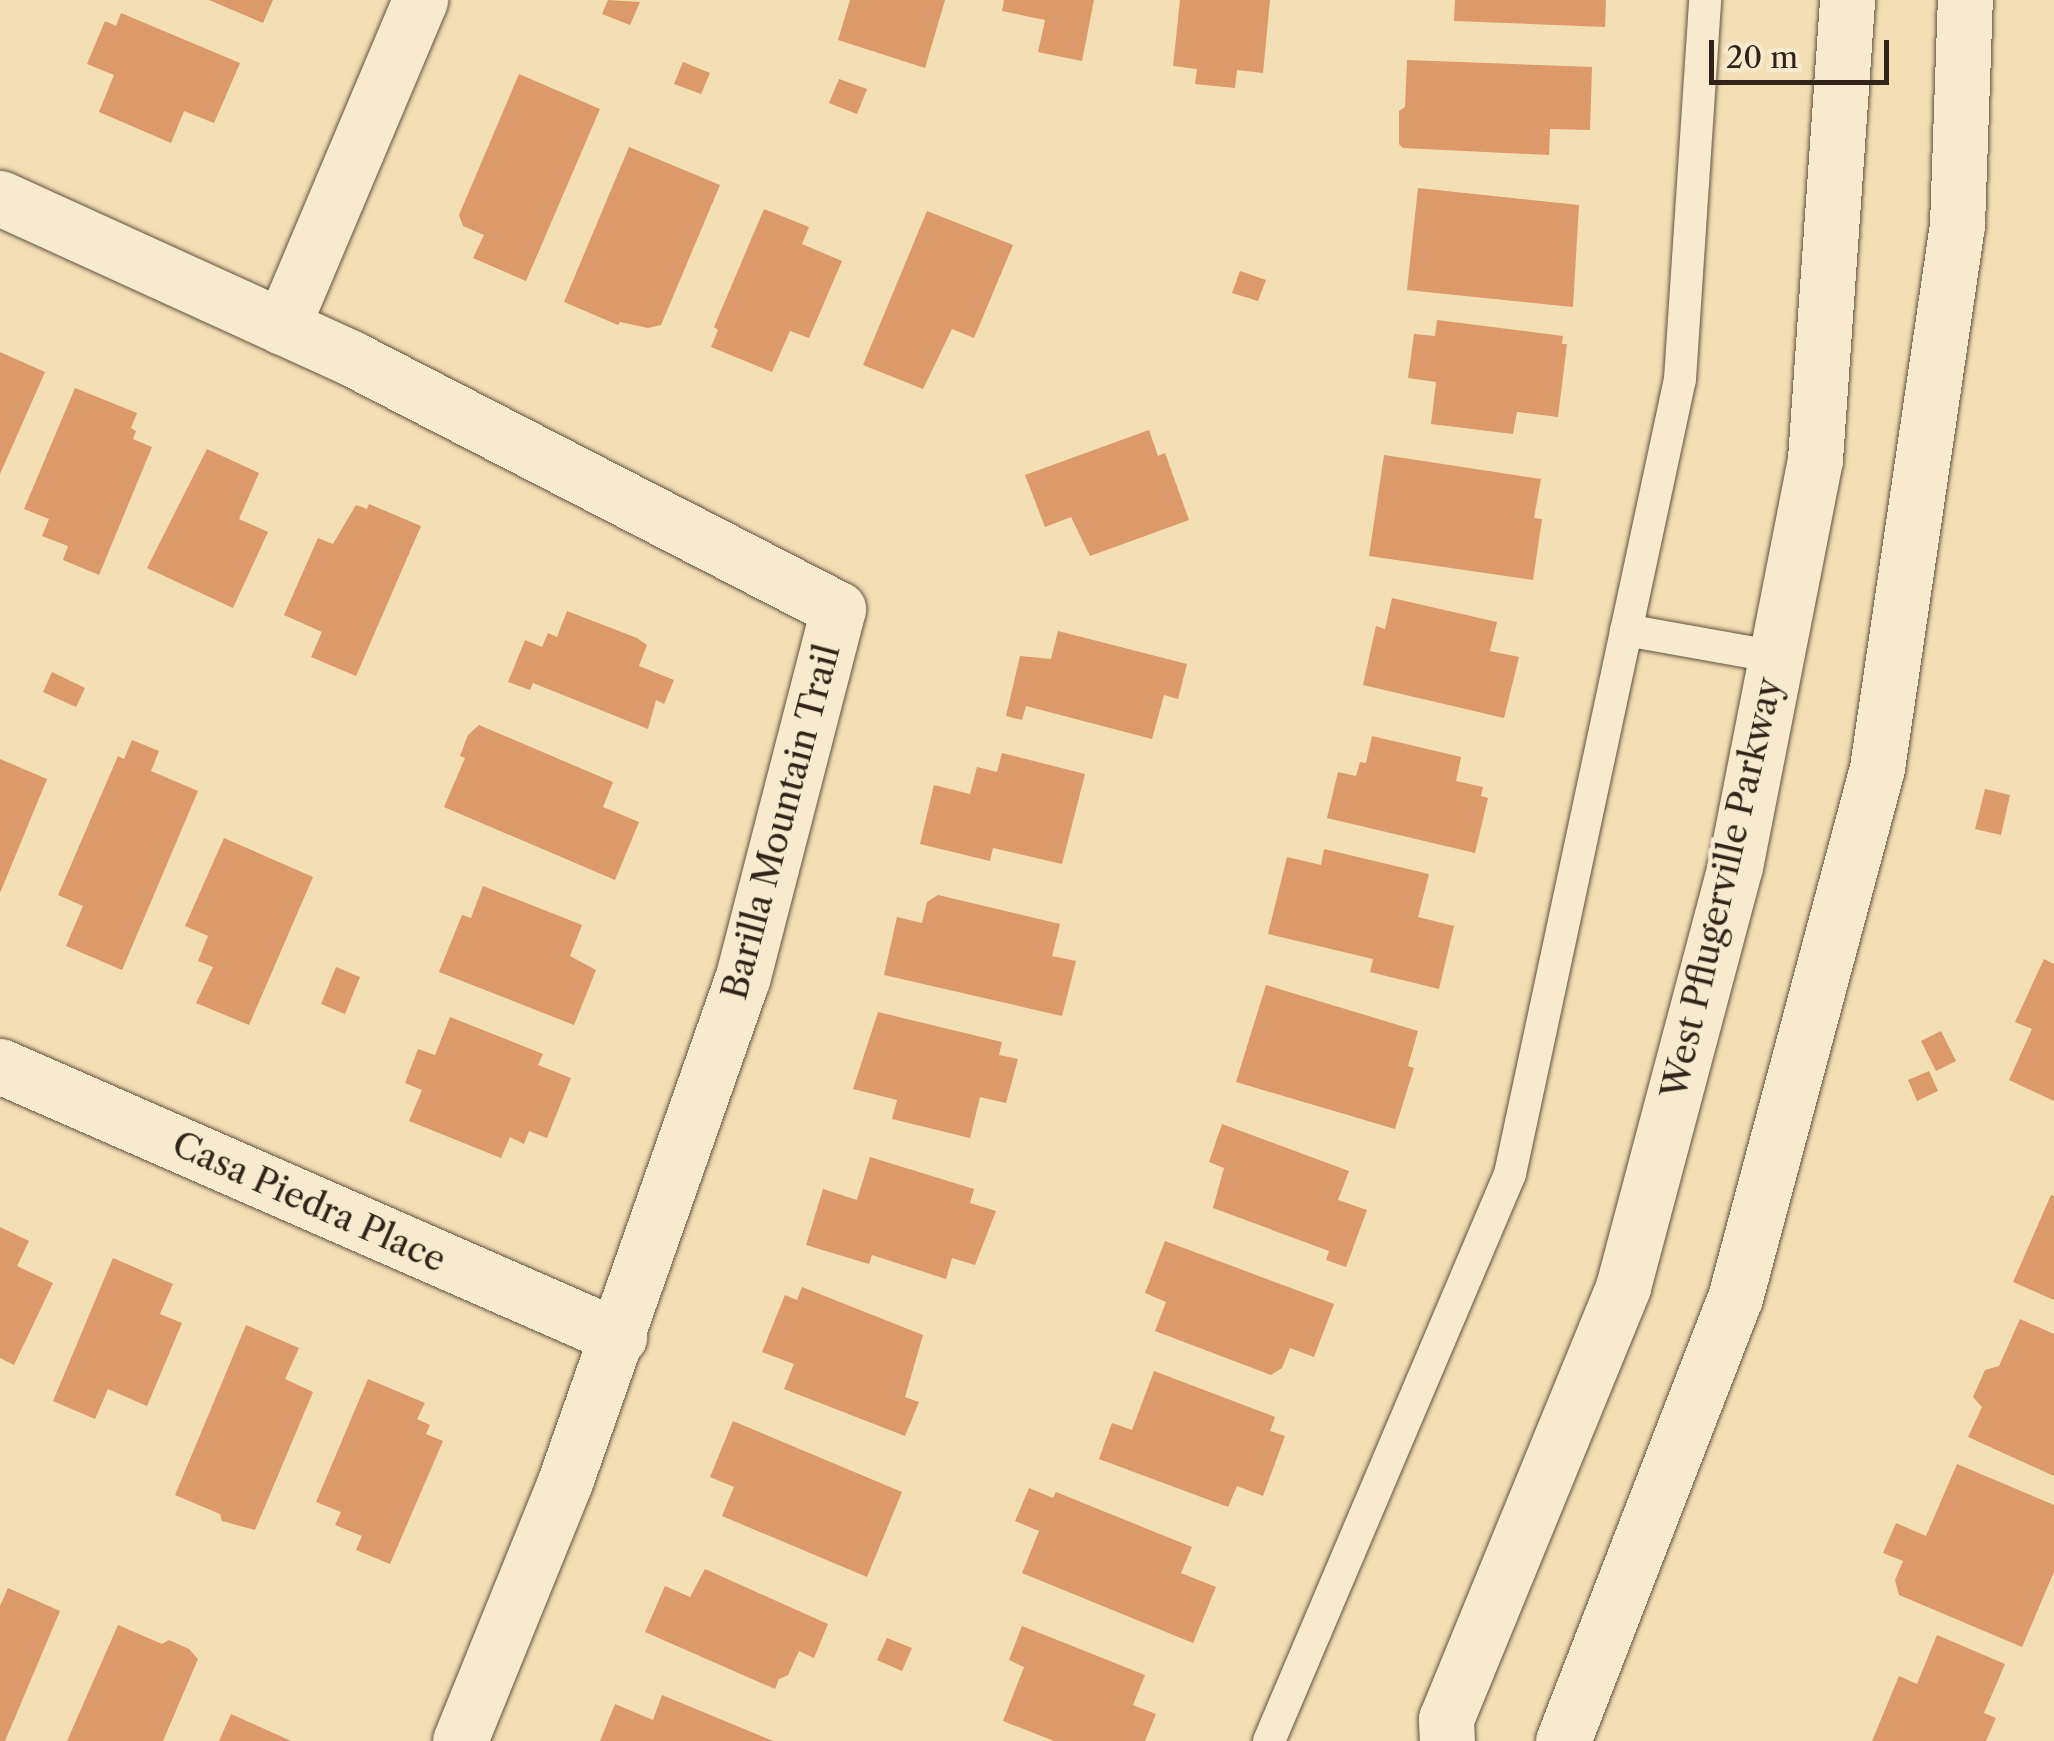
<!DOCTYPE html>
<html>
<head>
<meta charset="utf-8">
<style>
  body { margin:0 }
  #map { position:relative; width:2054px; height:1741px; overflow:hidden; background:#f4deb4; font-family:"Libre Caslon Text",serif }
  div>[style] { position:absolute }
  .building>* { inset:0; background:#dc996a }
  .roads { filter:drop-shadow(0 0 2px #62523f) drop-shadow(0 0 2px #62523f) }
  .service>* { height:32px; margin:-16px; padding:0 16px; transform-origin:16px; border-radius:16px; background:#f8eace }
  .minor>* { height:55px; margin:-27.5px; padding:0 27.5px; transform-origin:27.5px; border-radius:27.5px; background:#f8eace }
  .secondary>* { height:55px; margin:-27.5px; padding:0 27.5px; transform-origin:27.5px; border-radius:27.5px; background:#f8eace }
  span { translate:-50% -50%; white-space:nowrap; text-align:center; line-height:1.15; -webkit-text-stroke:9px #f8eace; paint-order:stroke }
  .street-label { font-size:35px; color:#312318 }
  .scale { position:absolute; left:1709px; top:40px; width:180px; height:45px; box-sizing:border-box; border:5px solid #312318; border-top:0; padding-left:12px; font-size:30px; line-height:35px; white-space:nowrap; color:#312318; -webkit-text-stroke:8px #f8eace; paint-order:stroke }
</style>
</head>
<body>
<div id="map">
  <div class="building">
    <div style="clip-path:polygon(209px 0,273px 0,263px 23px)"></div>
    <div style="clip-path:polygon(608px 0,640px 2px,630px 25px,602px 14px)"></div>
    <div style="clip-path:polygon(850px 0,945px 0,925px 68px,838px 40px)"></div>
    <div style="clip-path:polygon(1004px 0,1094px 0,1082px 61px,1038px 52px,1045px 20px,1002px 11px)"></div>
    <div style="clip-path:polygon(1180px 0,1270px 0,1263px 73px,1237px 70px,1235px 88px,1195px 84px,1197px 69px,1173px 66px)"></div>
    <div style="clip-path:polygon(1455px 0,1606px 0,1605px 27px,1454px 21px)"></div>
    <div style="clip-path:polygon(121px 13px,240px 63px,214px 123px,184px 111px,171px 143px,99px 112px,114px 75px,87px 64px,105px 21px,116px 26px)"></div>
    <div style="clip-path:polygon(1407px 60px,1592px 67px,1590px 130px,1550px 129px,1549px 155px,1403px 148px,1399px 144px,1399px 111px,1405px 107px)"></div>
    <div style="clip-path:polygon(683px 62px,710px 73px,701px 94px,674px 84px)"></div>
    <div style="clip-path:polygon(519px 74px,600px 109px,526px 281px,473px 258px,484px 235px,463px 226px,459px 215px)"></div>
    <div style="clip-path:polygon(839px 79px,867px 89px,857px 114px,829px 103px)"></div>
    <div style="clip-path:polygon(629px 147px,720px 185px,661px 325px,648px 328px,620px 322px,618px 325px,564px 302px)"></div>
    <div style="clip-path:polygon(1418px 188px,1579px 205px,1573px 307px,1407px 290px)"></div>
    <div style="clip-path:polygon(764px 209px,809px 227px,802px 244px,842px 261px,809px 338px,790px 331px,772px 372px,711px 347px,718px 330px,714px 327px)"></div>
    <div style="clip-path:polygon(927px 211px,1013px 245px,974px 338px,952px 329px,923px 389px,863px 365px)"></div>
    <div style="clip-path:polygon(1240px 271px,1266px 280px,1258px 301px,1232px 293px)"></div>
    <div style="clip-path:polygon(1437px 320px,1563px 336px,1562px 344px,1567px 344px,1558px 417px,1517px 412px,1513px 434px,1431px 424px,1436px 382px,1408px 378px,1414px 334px,1435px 336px)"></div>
    <div style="clip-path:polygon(0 352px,45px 372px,0 474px)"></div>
    <div style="clip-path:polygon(75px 388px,137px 413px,131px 428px,136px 431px,133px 439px,152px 447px,99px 575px,63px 560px,68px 546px,42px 536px,49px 519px,24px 509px)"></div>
    <div style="clip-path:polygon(1149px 430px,1158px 456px,1165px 453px,1189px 520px,1090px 556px,1071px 517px,1045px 527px,1025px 475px)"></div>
    <div style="clip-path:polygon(207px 449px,259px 473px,239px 519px,268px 532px,233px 608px,147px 568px)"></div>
    <div style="clip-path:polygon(1384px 455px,1541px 479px,1534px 518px,1542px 519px,1533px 580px,1369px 556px)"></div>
    <div style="clip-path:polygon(369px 504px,421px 526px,356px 676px,311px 657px,322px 632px,284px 615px,318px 538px,333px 544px,356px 505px,367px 509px)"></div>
    <div style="clip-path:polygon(1392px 598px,1497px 622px,1490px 651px,1519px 657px,1504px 718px,1363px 685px,1376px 626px,1385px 629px)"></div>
    <div style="clip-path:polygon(567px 611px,637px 638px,647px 645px,639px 666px,674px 680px,664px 704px,656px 700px,648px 729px,533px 683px,530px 690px,508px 682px,525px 640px,542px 647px,548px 633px,557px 637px)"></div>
    <div style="clip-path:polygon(1058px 631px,1187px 664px,1178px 699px,1164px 695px,1152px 739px,1026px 706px,1022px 720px,1006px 716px,1020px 656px,1051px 659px)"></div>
    <div style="clip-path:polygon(52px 672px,85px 688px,76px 707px,43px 692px)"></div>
    <div style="clip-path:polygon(479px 725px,613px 782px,603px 807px,639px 822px,615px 880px,444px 807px,465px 758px,460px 756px,468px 735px)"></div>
    <div style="clip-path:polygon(1372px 736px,1461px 757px,1456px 781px,1483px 787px,1481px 796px,1488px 798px,1475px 853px,1327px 818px,1338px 772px,1356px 776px,1360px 762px,1366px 763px)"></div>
    <div style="clip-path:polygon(132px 740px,159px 751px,151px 771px,198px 791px,122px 970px,66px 946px,83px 906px,58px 895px,118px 756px,124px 759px)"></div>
    <div style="clip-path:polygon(1002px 753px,1085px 774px,1062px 864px,993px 848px,990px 861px,920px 844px,934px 785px,970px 794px,977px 767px,997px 772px)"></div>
    <div style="clip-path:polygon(0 759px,47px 779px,0 893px)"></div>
    <div style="clip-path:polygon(1985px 789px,2010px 795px,2001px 835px,1975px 829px)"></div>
    <div style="clip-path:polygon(224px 838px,313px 877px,249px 1025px,196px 1003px,213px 967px,198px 961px,208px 936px,185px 926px)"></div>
    <div style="clip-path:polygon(1324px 849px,1429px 874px,1418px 917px,1454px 926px,1439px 989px,1370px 972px,1373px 959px,1268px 934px,1287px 857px,1321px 865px)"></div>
    <div style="clip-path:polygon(483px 886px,582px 925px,570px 956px,596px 970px,574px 1025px,439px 972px,462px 915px,471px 918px)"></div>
    <div style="clip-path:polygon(938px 895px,1060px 924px,1052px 956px,1076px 961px,1062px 1016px,884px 975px,897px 917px,922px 923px,927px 902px)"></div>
    <div style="clip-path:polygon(2044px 959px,2054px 964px,2054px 1101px,2009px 1080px,2032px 1029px,2015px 1022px)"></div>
    <div style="clip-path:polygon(336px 967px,360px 977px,345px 1014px,321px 1004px)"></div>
    <div style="clip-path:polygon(1266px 985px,1418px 1031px,1408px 1066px,1414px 1068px,1395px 1129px,1236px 1082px)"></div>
    <div style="clip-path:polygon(878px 1012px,1002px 1042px,999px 1055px,1018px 1059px,1006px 1103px,980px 1097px,970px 1138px,892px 1119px,897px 1100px,853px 1089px)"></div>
    <div style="clip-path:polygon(450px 1017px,543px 1054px,538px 1065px,571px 1078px,547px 1138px,529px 1131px,524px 1144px,510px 1137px,501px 1158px,409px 1121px,422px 1090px,405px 1083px,418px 1049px,435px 1055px)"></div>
    <div style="clip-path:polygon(1941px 1031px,1956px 1061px,1936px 1071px,1921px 1041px)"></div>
    <div style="clip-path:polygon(1929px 1071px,1938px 1091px,1917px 1101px,1908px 1080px)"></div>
    <div style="clip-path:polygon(1222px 1124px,1349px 1171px,1338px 1200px,1367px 1210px,1346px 1267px,1326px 1260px,1329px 1251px,1213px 1208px,1224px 1168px,1209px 1162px)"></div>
    <div style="clip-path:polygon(870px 1157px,974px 1189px,970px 1203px,996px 1211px,975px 1265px,952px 1258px,946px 1279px,872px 1255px,869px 1264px,806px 1245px,823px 1189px,857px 1200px)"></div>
    <div style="clip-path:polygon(2051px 1195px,2054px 1196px,2054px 1300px,2013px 1282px)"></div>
    <div style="clip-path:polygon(0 1227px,29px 1241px,17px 1266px,53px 1283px,14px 1365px,0 1358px)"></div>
    <div style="clip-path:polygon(1165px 1241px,1334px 1304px,1314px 1357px,1290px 1348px,1282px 1368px,1271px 1375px,1155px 1331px,1166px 1302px,1145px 1293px)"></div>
    <div style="clip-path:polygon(113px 1258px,173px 1284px,160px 1314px,182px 1323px,147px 1406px,108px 1389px,95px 1419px,53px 1401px)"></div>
    <div style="clip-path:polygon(802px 1287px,923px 1335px,905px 1397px,919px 1402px,905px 1436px,784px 1389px,794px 1364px,762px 1352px,785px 1295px,797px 1300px)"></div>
    <div style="clip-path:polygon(2020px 1319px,2054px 1334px,2054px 1476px,1968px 1437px,1982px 1407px,1973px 1397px,1985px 1370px,1999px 1366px)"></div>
    <div style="clip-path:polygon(246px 1325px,299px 1348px,285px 1379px,313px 1392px,255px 1530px,222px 1521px,220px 1514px,175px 1495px)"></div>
    <div style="clip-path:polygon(1154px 1371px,1275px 1417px,1270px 1431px,1285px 1436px,1263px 1496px,1237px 1486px,1228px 1507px,1099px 1459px,1112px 1423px,1132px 1430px)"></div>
    <div style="clip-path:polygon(368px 1379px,425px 1403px,417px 1419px,430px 1425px,426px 1434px,443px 1441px,390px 1564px,356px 1550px,362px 1536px,335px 1525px,341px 1512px,316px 1502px)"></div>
    <div style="clip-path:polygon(733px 1421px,902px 1492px,867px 1577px,722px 1516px,734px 1487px,710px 1477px)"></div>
    <div style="clip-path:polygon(1957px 1464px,2054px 1505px,2054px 1572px,2022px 1647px,1899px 1595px,1895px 1580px,1903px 1561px,1883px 1553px,1896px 1523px,1926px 1536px)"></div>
    <div style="clip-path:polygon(1029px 1488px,1053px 1498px,1056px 1492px,1192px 1547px,1181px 1573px,1216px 1587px,1193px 1643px,1022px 1573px,1039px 1531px,1015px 1521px)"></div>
    <div style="clip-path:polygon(705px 1569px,828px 1624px,814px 1658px,799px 1651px,788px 1675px,779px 1679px,775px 1689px,645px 1632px,665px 1586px,690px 1597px)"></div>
    <div style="clip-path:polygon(8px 1588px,60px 1611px,5px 1741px,0 1741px,0 1606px)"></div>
    <div style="clip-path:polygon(118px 1625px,162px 1644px,169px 1640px,189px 1649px,198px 1659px,163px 1741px,67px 1741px)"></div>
    <div style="clip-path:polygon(1022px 1626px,1145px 1675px,1133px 1705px,1156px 1714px,1145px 1741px,1054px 1741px,1003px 1721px,1024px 1667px,1009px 1660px)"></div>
    <div style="clip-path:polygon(1937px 1635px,2005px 1664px,1984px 1713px,1996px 1718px,1986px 1741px,1872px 1741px,1899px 1676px,1917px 1684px)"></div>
    <div style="clip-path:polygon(887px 1638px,912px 1648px,902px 1671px,877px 1660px)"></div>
    <div style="clip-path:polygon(662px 1695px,773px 1741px,600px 1741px,615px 1704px,653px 1720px)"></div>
    <div style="clip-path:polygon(231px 1714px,291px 1741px,219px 1741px)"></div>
  </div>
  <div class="roads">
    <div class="service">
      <div style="left:1626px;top:630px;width:153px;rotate:10.1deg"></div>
      <div style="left:1269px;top:1741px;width:616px;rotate:-66.97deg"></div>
      <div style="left:1510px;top:1174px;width:813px;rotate:-77.93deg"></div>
      <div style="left:1680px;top:379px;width:380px;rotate:-86.2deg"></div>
    </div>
    <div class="minor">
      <div style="left:0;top:198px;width:384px;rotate:24.5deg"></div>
      <div style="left:349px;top:357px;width:550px;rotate:27.26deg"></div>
      <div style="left:838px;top:609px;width:382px;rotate:104.5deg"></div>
      <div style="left:742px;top:979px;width:533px;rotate:109.39deg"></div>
      <div style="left:565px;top:1482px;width:279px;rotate:112.1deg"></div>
      <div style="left:282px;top:327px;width:355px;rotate:-67.1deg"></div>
      <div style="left:0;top:1066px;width:676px;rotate:23.64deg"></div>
    </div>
    <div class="secondary">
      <div style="left:1447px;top:1741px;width:22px;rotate:-93deg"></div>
      <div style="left:1446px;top:1719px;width:467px;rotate:-67.7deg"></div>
      <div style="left:1623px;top:1287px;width:435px;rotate:-75.1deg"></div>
      <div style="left:1735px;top:867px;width:416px;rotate:-78.9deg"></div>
      <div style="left:1815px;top:459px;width:460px;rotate:-86deg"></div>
      <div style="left:1563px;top:1741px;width:475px;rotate:-68.8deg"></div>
      <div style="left:1735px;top:1298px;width:549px;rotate:-75deg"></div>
      <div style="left:1877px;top:768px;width:549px;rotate:-81.62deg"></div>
      <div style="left:1957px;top:225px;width:225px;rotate:-88deg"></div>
    </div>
  </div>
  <div class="street-label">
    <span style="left:781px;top:822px;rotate:-75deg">Barilla Mountain Trail</span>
    <span style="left:1722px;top:888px;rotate:-77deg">West Pflugerville Parkway</span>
    <span style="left:309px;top:1202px;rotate:24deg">Casa Piedra Place</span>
  </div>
  <div class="scale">20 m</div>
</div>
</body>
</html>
